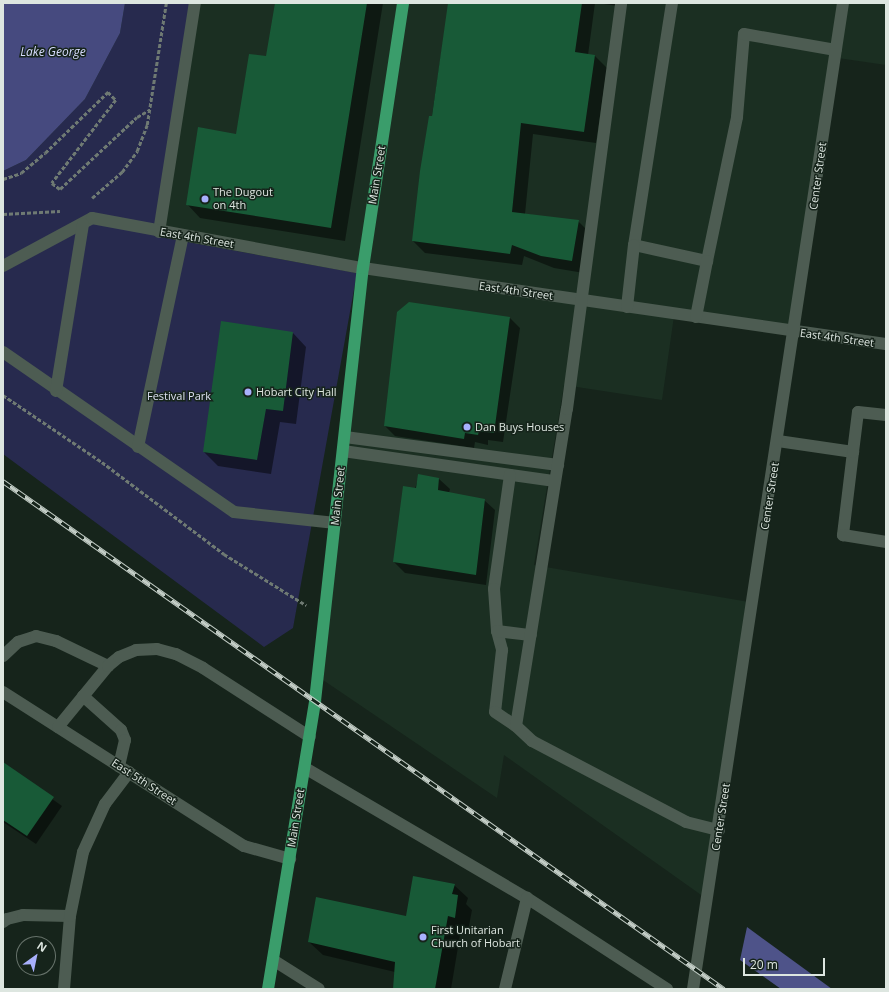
<!DOCTYPE html>
<html>
<head>
<meta charset="utf-8">
<style>
  body { margin:0 }
  #map { position:relative; width:889px; height:992px; overflow:hidden; background:#16241b; font-family:"Open Sans",sans-serif }
  div>[style] { position:absolute }
  .built>* { inset:0; background:#1b2f22 }
  .green>* { inset:0; background:#272a4e }
  .forest>* { inset:0; background:#4e5389 }
  .water>* { inset:0; background:#464a7f }
  .shadow>* { inset:0; background:#0007 }
  .building>* { inset:0; background:#185a37 }
  .path>* { height:2.5px; margin-top:-1.25px; transform-origin:0; background:repeating-linear-gradient(90deg,#6f7a73 0 4px,transparent 0 6px) }
  .minor>* { height:12px; margin:-6px; padding:0 6px; transform-origin:6px; border-radius:6px; background:#4d5c52 }
  .major>* { height:12px; margin:-6px; padding:0 6px; transform-origin:6px; border-radius:6px; background:#3a9d6b }
  .rail>* { height:4.5px; margin-top:-2.25px; transform-origin:0; background:repeating-linear-gradient(90deg,#16241b 0 9px,#c3cdc6 0 18px); box-sizing:border-box; border-block:1px solid #c3cdc6 }
  .dots>* { width:11px; height:11px; translate:-50% -50%; box-sizing:border-box; border:2px solid #16241b; border-radius:50% }
  span { translate:-50% -50%; white-space:nowrap; text-align:center; line-height:1.15; -webkit-text-stroke:3px #16241b; paint-order:stroke }
  .street-label { font-size:11px; color:#dde6e0 }
  .poi-label { font-size:11px; color:#dde6e0 }
  .left { translate:0 -50%; text-align:left }
  .park-label { font-size:11px; color:#dde0f1 }
  .water-label { font-size:12px; color:#d7dcfe; font-style:italic }
  .frame { position:absolute; inset:0; border:4px solid #dde6e0; pointer-events:none }
  .north { position:absolute; left:16px; top:936px; width:40px; height:40px; box-sizing:border-box; background:#16241b; border:1px solid #66726a; border-radius:50%; rotate:33deg; font-size:11px; font-weight:700; line-height:16px; text-align:center; color:#dde6e0 }
  .north::after { content:''; display:block; margin:auto; width:14px; height:18px; background:#a8b0fc; clip-path:polygon(50% 0,100% 100%,50% 72%,0 100%) }
  .scale { position:absolute; left:743px; top:958px; width:82px; height:18px; box-sizing:border-box; border:2px solid #dde6e0; border-top:0; padding-left:5px; font-size:12px; line-height:14px; white-space:nowrap; color:#dde6e0; -webkit-text-stroke:3px #16241b; paint-order:stroke }
</style>
</head>
<body>
<div id="map">
  <div class="built">
    <div style="clip-path:polygon(191px 3px,398px 3px,357px 273px,153px 236px)"></div>
    <div style="clip-path:polygon(406px 3px,840px 3px,792px 328px,674px 316px,662px 400px,564px 385px,534px 565px,749px 602px,704px 897px,504px 755px,497px 798px,323px 680px,366px 274px)"></div>
    <div style="clip-path:polygon(846px 3px,886px 3px,886px 65px,838px 58px)"></div>
  </div>
  <div class="green">
    <div style="clip-path:polygon(125px 3px,191px 3px,154px 236px,357px 273px,293px 628px,264px 647px,3px 454px,3px 171px,26px 160px,85px 99px,120px 33px)"></div>
  </div>
  <div class="forest">
    <div style="clip-path:polygon(747px 927px,832px 989px,781px 989px,740px 960px)"></div>
  </div>
  <div class="water">
    <div style="clip-path:polygon(3px 3px,125px 3px,120px 33px,85px 99px,26px 160px,3px 171px)"></div>
  </div>
  <div class="shadow">
    <div style="clip-path:polygon(276px 3px,383px 3px,345px 241px,200px 218px,187px 204px,237px 135px,267px 58px)"></div>
    <div style="clip-path:polygon(449px 3px,595px 3px,588px 55px,595px 56px,607px 68px,596px 143px,533px 134px,525px 214px,578px 221px,590px 233px,584px 273px,554px 268px,524px 256px,522px 265px,425px 253px,413px 241px)"></div>
    <div style="clip-path:polygon(597px 3px,618px 3px,618px 6px)"></div>
    <div style="clip-path:polygon(410px 303px,510px 318px,520px 328px,503px 442px,488px 440px,488px 445px,475px 442px,474px 448px,395px 436px,385px 426px)"></div>
    <div style="clip-path:polygon(293px 333px,306px 347px,296px 424px,280px 422px,271px 474px,218px 466px,204px 452px)"></div>
    <div style="clip-path:polygon(419px 475px,439px 479px,450px 489px,449px 493px,484px 500px,495px 510px,486px 585px,405px 573px,394px 562px)"></div>
    <div style="clip-path:polygon(3px 764px,62px 806px,36px 844px,3px 822px)"></div>
    <div style="clip-path:polygon(454px 885px,468px 898px,466px 904px,472px 910px,468px 931px,461px 929px,451px 989px,394px 989px,395px 972px,323px 955px,309px 942px,407px 918px)"></div>
  </div>
  <div class="building">
    <div style="clip-path:polygon(275px 3px,367px 3px,331px 228px,186px 205px,198px 127px,236px 134px,249px 54px,266px 56px)"></div>
    <div style="clip-path:polygon(448px 3px,582px 3px,575px 52px,595px 55px,584px 132px,521px 123px,512px 212px,579px 220px,572px 261px,541px 256px,512px 245px,510px 254px,412px 241px,420px 171px,429px 116px,432px 116px)"></div>
    <div style="clip-path:polygon(409px 302px,510px 317px,494px 433px,479px 431px,478px 435px,465px 433px,464px 439px,384px 426px,397px 312px)"></div>
    <div style="clip-path:polygon(221px 321px,293px 332px,283px 411px,266px 409px,257px 460px,203px 452px)"></div>
    <div style="clip-path:polygon(418px 474px,439px 478px,438px 490px,485px 499px,476px 575px,393px 562px,403px 486px,416px 488px)"></div>
    <div style="clip-path:polygon(3px 762px,54px 797px,27px 836px,3px 820px)"></div>
    <div style="clip-path:polygon(413px 876px,455px 884px,452px 894px,458px 895px,455px 918px,448px 916px,435px 989px,393px 989px,395px 962px,308px 942px,316px 897px,406px 916px)"></div>
  </div>
  <div class="path">
    <div style="left:3px;top:179px;width:19px;rotate:-18deg"></div>
    <div style="left:21px;top:173px;width:31px;rotate:-40deg"></div>
    <div style="left:45px;top:153px;width:88px;rotate:-44.1deg"></div>
    <div style="left:108px;top:92px;width:11px;rotate:45deg"></div>
    <div style="left:116px;top:100px;width:105px;rotate:127.6deg"></div>
    <div style="left:52px;top:183px;width:10px;rotate:37deg"></div>
    <div style="left:60px;top:189px;width:105px;rotate:-43.1deg"></div>
    <div style="left:137px;top:117px;width:14px;rotate:-30deg"></div>
    <div style="left:92px;top:198px;width:40px;rotate:-41deg"></div>
    <div style="left:122px;top:172px;width:26px;rotate:-54deg"></div>
    <div style="left:137px;top:151px;width:28px;rotate:-69deg"></div>
    <div style="left:147px;top:125px;width:123px;rotate:-81.1deg"></div>
    <div style="left:3px;top:214px;width:57px;rotate:-3deg"></div>
    <div style="left:3px;top:395px;width:120px;rotate:34.1deg"></div>
    <div style="left:102px;top:462px;width:153px;rotate:37deg"></div>
    <div style="left:224px;top:554px;width:97px;rotate:31.9deg"></div>
  </div>
  <div class="minor">
    <div style="left:672px;top:3px;width:245px;rotate:98.9deg"></div>
    <div style="left:634px;top:245px;width:75px;rotate:12.4deg"></div>
    <div style="left:707px;top:261px;width:147px;rotate:-78.2deg"></div>
    <div style="left:737px;top:117px;width:83px;rotate:-85.2deg"></div>
    <div style="left:744px;top:34px;width:93px;rotate:9.9deg"></div>
    <div style="left:159px;top:232px;width:232px;rotate:-81.1deg"></div>
    <div style="left:3px;top:266px;width:101px;rotate:-28.3deg"></div>
    <div style="left:92px;top:218px;width:276px;rotate:10.5deg"></div>
    <div style="left:363px;top:268px;width:528px;rotate:8.27deg"></div>
    <div style="left:627px;top:307px;width:62px;rotate:-83.6deg"></div>
    <div style="left:696px;top:317px;width:57px;rotate:-78.9deg"></div>
    <div style="left:3px;top:352px;width:281px;rotate:34.7deg"></div>
    <div style="left:234px;top:512px;width:102px;rotate:6.2deg"></div>
    <div style="left:56px;top:391px;width:169px;rotate:-80.8deg"></div>
    <div style="left:345px;top:437px;width:215px;rotate:7.5deg"></div>
    <div style="left:778px;top:441px;width:76px;rotate:8.3deg"></div>
    <div style="left:853px;top:452px;width:84px;rotate:96.9deg"></div>
    <div style="left:843px;top:535px;width:44px;rotate:9.2deg"></div>
    <div style="left:138px;top:447px;width:216px;rotate:-78deg"></div>
    <div style="left:343px;top:451px;width:214px;rotate:8.1deg"></div>
    <div style="left:853px;top:452px;width:40px;rotate:-82.9deg"></div>
    <div style="left:858px;top:412px;width:28px;rotate:6deg"></div>
    <div style="left:510px;top:475px;width:115px;rotate:98deg"></div>
    <div style="left:494px;top:589px;width:42px;rotate:85.9deg"></div>
    <div style="left:497px;top:631px;width:20px;rotate:75deg"></div>
    <div style="left:502px;top:650px;width:62px;rotate:96.4deg"></div>
    <div style="left:495px;top:712px;width:25px;rotate:34deg"></div>
    <div style="left:516px;top:726px;width:22px;rotate:43deg"></div>
    <div style="left:532px;top:741px;width:174px;rotate:27.7deg"></div>
    <div style="left:686px;top:822px;width:34px;rotate:14deg"></div>
    <div style="left:497px;top:631px;width:34px;rotate:7deg"></div>
    <div style="left:3px;top:656px;width:21px;rotate:-43deg"></div>
    <div style="left:18px;top:642px;width:19px;rotate:-18deg"></div>
    <div style="left:36px;top:636px;width:21px;rotate:14deg"></div>
    <div style="left:56px;top:641px;width:58px;rotate:25.7deg"></div>
    <div style="left:3px;top:692px;width:286px;rotate:32.6deg"></div>
    <div style="left:244px;top:846px;width:48px;rotate:15.8deg"></div>
    <div style="left:83px;top:696px;width:51px;rotate:41.8deg"></div>
    <div style="left:121px;top:730px;width:11px;rotate:68deg"></div>
    <div style="left:125px;top:740px;width:27px;rotate:103deg"></div>
    <div style="left:516px;top:726px;width:321px;rotate:-80.9deg"></div>
    <div style="left:567px;top:409px;width:410px;rotate:-82.4deg"></div>
    <div style="left:58px;top:727px;width:79px;rotate:-50.7deg"></div>
    <div style="left:108px;top:666px;width:14px;rotate:-39deg"></div>
    <div style="left:119px;top:657px;width:18px;rotate:-22deg"></div>
    <div style="left:136px;top:650px;width:21px;rotate:-3deg"></div>
    <div style="left:157px;top:649px;width:20px;rotate:15deg"></div>
    <div style="left:176px;top:654px;width:30px;rotate:27deg"></div>
    <div style="left:203px;top:668px;width:127px;rotate:32.8deg"></div>
    <div style="left:305px;top:768px;width:257px;rotate:30.4deg"></div>
    <div style="left:527px;top:898px;width:167px;rotate:33deg"></div>
    <div style="left:3px;top:922px;width:5px;rotate:-37deg"></div>
    <div style="left:7px;top:919px;width:16px;rotate:-14deg"></div>
    <div style="left:23px;top:915px;width:47px;rotate:1.2deg"></div>
    <div style="left:273px;top:960px;width:54px;rotate:32.2deg"></div>
    <div style="left:64px;top:989px;width:73px;rotate:-85.3deg"></div>
    <div style="left:70px;top:916px;width:65px;rotate:-78.5deg"></div>
    <div style="left:83px;top:852px;width:53px;rotate:-65.4deg"></div>
    <div style="left:105px;top:804px;width:40px;rotate:-53deg"></div>
    <div style="left:505px;top:989px;width:94px;rotate:-76.4deg"></div>
    <div style="left:693px;top:989px;width:997px;rotate:-81.35deg"></div>
  </div>
  <div class="major">
    <div style="left:268px;top:989px;width:292px;rotate:-80.7deg"></div>
    <div style="left:315px;top:701px;width:436px;rotate:-83.7deg"></div>
    <div style="left:363px;top:268px;width:268px;rotate:-81.4deg"></div>
  </div>
  <div class="rail">
    <div style="left:3px;top:481px;width:882px;rotate:35.17deg"></div>
  </div>
  <div class="dots">
    <div style="left:205px;top:199px;background:#a8b0fc"></div>
    <div style="left:248px;top:392px;background:#a8b0fc"></div>
    <div style="left:467px;top:427px;background:#a8b0fc"></div>
    <div style="left:423px;top:937px;background:#a8b0fc"></div>
  </div>
  <div class="street-label">
    <span style="left:377px;top:175px;rotate:-81deg">Main Street</span>
    <span style="left:818px;top:176px;rotate:-82deg">Center Street</span>
    <span style="left:197px;top:238px;rotate:10deg">East 4th Street</span>
    <span style="left:516px;top:291px;rotate:8deg">East 4th Street</span>
    <span style="left:837px;top:338px;rotate:8deg">East 4th Street</span>
    <span style="left:338px;top:496px;rotate:-84deg">Main Street</span>
    <span style="left:770px;top:496px;rotate:-81deg">Center Street</span>
    <span style="left:144px;top:782px;rotate:33deg">East 5th Street</span>
    <span style="left:721px;top:817px;rotate:-81deg">Center Street</span>
    <span style="left:296px;top:818px;rotate:-81deg">Main Street</span>
  </div>
  <div class="poi-label">
    <span class="left" style="left:213px;top:199px">The Dugout<br>on 4th</span>
    <span class="left" style="left:256px;top:392px">Hobart City Hall</span>
    <span class="left" style="left:475px;top:427px">Dan Buys Houses</span>
    <span class="left" style="left:431px;top:937px">First Unitarian<br>Church of Hobart</span>
  </div>
  <div class="park-label">
    <span style="left:179px;top:396px">Festival Park</span>
  </div>
  <div class="water-label">
    <span style="left:53px;top:52px">Lake George</span>
  </div>
  <div class="frame"></div>
  <div class="north">N</div>
  <div class="scale">20 m</div>
</div>
</body>
</html>
